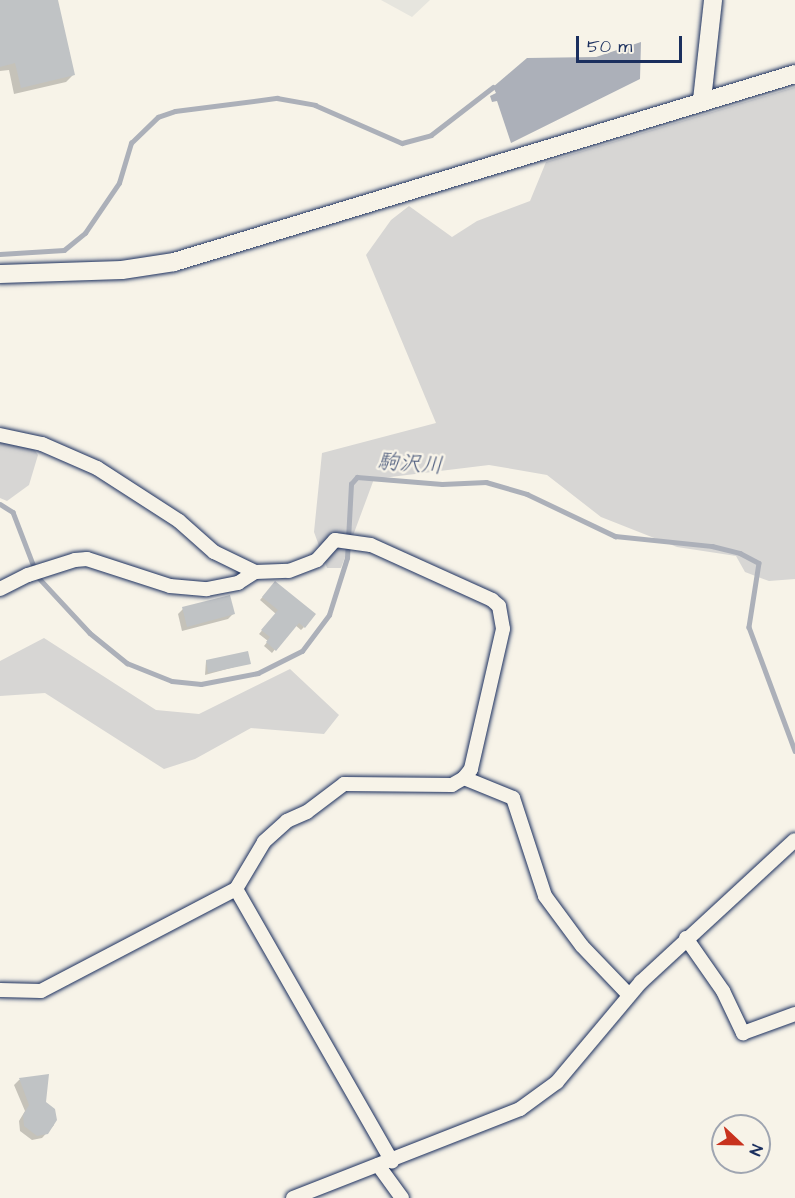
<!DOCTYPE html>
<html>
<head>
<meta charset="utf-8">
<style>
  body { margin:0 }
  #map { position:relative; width:795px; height:1198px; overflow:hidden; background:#f7f3e8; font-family:"Architects Daughter","Klee One",sans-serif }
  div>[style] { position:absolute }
  .built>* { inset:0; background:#e6e5de }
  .green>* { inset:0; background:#d7d6d4 }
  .water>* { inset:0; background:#acb0b9 }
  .shadow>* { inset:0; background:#0003 }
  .stream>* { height:4.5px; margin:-2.25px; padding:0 2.25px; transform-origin:2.25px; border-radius:2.25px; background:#acb0b9 }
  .building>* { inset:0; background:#c0c3c5 }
  .roads { filter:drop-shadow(0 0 2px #1b2f5e) drop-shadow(0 0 2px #1b2f5e) }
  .minor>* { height:14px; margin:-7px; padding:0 7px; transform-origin:7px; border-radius:7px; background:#f7f3e8 }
  .tertiary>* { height:18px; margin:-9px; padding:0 9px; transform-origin:9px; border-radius:9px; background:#f7f3e8 }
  span { translate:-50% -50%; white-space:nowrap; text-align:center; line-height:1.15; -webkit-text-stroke:5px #f7f3e8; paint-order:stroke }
  .water-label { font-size:22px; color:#465679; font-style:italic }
  .north { position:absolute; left:711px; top:1114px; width:60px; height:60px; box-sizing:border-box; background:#f7f3e8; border:2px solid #9fa5b1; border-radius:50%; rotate:112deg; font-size:16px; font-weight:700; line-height:24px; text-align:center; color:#1b2f5e }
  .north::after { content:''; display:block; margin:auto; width:21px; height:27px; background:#c8321e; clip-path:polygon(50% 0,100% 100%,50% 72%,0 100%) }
  .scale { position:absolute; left:576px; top:36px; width:106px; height:27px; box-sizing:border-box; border:3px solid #1b2f5e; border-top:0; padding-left:8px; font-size:18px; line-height:21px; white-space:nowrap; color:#1b2f5e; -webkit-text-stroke:4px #f7f3e8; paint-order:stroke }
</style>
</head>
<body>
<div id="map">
  <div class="built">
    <div style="clip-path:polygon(381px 0,430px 0,412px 17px)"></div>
  </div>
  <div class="green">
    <div style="clip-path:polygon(795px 87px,795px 579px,769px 581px,745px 572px,736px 556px,677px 547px,601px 517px,547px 475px,489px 465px,374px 479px,341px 568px,327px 568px,314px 532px,322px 453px,436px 423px,366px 255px,391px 220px,409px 206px,452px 237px,477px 221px,530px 201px,546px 162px)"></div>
    <div style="clip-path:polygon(0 437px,32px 446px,38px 455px,29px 485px,7px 501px,0 498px)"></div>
    <div style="clip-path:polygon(44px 638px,156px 710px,199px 714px,290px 669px,339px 715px,324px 734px,251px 728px,195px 759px,164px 769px,45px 693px,0 696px,0 661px)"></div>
  </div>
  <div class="water">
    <div style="clip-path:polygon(641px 42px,640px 79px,511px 143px,497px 101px,492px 102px,490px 96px,496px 93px,493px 87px,527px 58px,596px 57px)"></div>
  </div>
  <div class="shadow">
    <div style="clip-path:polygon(0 0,57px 0,73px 75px,66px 82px,14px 94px,9px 70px,0 71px)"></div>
    <div style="clip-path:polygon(272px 586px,304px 627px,301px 630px,295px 625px,272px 653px,264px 646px,268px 641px,259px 634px,276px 614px,260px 600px)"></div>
    <div style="clip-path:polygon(183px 609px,233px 614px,228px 619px,182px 631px,178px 614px)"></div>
    <div style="clip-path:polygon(206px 661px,249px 663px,205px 675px)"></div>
    <div style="clip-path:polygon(47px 1075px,44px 1103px,53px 1110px,54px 1125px,42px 1138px,32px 1140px,20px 1131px,19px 1121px,25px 1111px,14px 1085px,19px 1080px)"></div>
  </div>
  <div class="stream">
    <div style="left:0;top:254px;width:64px;rotate:-3.6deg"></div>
    <div style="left:64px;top:250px;width:27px;rotate:-39deg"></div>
    <div style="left:85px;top:233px;width:60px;rotate:-55.8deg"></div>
    <div style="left:119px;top:183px;width:42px;rotate:-73.3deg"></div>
    <div style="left:131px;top:143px;width:37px;rotate:-44deg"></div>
    <div style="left:158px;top:117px;width:18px;rotate:-19deg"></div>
    <div style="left:175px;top:111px;width:103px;rotate:-7.3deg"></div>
    <div style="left:277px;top:98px;width:39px;rotate:10deg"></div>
    <div style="left:315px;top:105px;width:95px;rotate:23.6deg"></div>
    <div style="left:402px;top:143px;width:30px;rotate:-15deg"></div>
    <div style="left:431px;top:135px;width:78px;rotate:-37.7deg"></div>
    <div style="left:0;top:504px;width:15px;rotate:32deg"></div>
    <div style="left:13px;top:512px;width:70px;rotate:69deg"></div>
    <div style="left:38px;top:577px;width:76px;rotate:47.1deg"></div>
    <div style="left:90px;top:633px;width:48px;rotate:39deg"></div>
    <div style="left:127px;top:663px;width:48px;rotate:21.8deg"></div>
    <div style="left:172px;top:681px;width:29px;rotate:6deg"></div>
    <div style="left:201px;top:684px;width:58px;rotate:-10.9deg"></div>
    <div style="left:258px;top:673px;width:49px;rotate:-26.6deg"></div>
    <div style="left:302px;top:651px;width:45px;rotate:-53.1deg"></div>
    <div style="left:329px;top:615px;width:60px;rotate:-72.5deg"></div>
    <div style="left:347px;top:558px;width:74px;rotate:-86.9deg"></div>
    <div style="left:351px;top:484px;width:9px;rotate:-49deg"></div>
    <div style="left:357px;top:477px;width:85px;rotate:4.7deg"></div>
    <div style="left:442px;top:484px;width:44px;rotate:-2.6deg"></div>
    <div style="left:486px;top:482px;width:43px;rotate:16.3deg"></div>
    <div style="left:527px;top:494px;width:98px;rotate:25.5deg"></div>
    <div style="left:615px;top:536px;width:98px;rotate:5.9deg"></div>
    <div style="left:712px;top:546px;width:29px;rotate:14deg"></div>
    <div style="left:740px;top:553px;width:21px;rotate:28deg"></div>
    <div style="left:759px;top:563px;width:65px;rotate:98.9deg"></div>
    <div style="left:749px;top:627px;width:132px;rotate:69.6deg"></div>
  </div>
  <div class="building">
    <div style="clip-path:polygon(0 0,58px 0,75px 75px,21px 88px,15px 63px,0 67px)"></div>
    <div style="clip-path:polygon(275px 581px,316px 614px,305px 628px,299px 623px,276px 651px,266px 642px,270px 637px,261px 630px,278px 610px,262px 597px)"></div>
    <div style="clip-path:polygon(230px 595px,235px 614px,187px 627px,182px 607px)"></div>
    <div style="clip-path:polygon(248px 651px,251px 664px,208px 673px,206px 660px)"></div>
    <div style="clip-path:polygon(49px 1074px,46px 1102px,55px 1109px,57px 1120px,48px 1134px,37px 1136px,24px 1126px,23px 1115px,29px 1105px,19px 1078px)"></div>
  </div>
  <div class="roads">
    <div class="minor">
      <div style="left:0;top:435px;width:43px;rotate:12.1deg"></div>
      <div style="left:42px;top:444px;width:60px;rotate:23.6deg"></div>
      <div style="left:97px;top:468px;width:98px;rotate:32.9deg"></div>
      <div style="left:179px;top:521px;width:47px;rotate:41.5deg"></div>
      <div style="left:214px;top:552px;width:46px;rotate:26deg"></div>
      <div style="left:255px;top:572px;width:34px;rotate:-2deg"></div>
      <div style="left:289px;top:571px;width:30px;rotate:-21deg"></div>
      <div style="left:317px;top:560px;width:27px;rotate:-48deg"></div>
      <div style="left:335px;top:540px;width:36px;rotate:8deg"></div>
      <div style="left:371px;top:545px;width:133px;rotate:24.4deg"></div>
      <div style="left:492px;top:600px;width:9px;rotate:41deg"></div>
      <div style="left:499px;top:606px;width:23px;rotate:80deg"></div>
      <div style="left:503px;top:629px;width:144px;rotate:102.9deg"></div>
      <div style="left:471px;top:769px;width:11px;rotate:128deg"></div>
      <div style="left:464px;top:778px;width:14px;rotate:150deg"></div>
      <div style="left:452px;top:785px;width:108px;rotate:-179.5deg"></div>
      <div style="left:344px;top:784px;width:46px;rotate:142.9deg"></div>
      <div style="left:307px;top:812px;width:22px;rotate:156deg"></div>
      <div style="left:287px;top:821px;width:31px;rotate:138deg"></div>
      <div style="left:264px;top:842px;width:55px;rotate:120.8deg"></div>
      <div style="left:236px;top:889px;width:314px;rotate:60.2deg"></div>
      <div style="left:0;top:589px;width:31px;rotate:-27deg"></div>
      <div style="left:28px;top:575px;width:49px;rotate:-17.7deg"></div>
      <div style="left:75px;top:560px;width:12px;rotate:-5deg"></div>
      <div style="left:87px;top:559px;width:87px;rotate:18deg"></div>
      <div style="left:170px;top:586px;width:37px;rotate:5deg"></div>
      <div style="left:207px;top:589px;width:32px;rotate:-11deg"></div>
      <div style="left:238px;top:583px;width:20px;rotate:-33deg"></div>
      <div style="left:464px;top:778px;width:53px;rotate:22.2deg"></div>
      <div style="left:513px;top:798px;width:103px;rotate:71.9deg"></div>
      <div style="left:545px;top:896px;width:62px;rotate:53.5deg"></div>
      <div style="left:582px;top:946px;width:68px;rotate:46.2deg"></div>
      <div style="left:686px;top:938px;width:65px;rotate:55.1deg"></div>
      <div style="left:723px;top:991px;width:47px;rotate:64.5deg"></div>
      <div style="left:743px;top:1033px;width:55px;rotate:-20.1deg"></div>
      <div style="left:0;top:990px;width:41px;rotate:1.4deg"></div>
      <div style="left:41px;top:991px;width:220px;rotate:-27.6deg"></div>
      <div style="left:378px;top:1165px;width:41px;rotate:54deg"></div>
      <div style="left:293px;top:1198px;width:244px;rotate:-21.4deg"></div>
      <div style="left:520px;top:1109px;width:46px;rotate:-36.1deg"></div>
      <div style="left:557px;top:1082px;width:131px;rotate:-50deg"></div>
      <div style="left:641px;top:982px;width:209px;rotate:-42.7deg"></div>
    </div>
    <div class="tertiary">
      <div style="left:702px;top:100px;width:101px;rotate:-83.7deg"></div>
      <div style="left:0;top:274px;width:122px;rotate:-1.9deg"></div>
      <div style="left:122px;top:270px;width:53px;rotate:-8.7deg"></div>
      <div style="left:174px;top:262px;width:649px;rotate:-16.84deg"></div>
    </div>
  </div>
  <div class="water-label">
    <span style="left:410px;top:464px;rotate:4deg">駒沢川</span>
  </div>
  <div class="north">N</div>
  <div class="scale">50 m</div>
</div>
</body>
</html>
